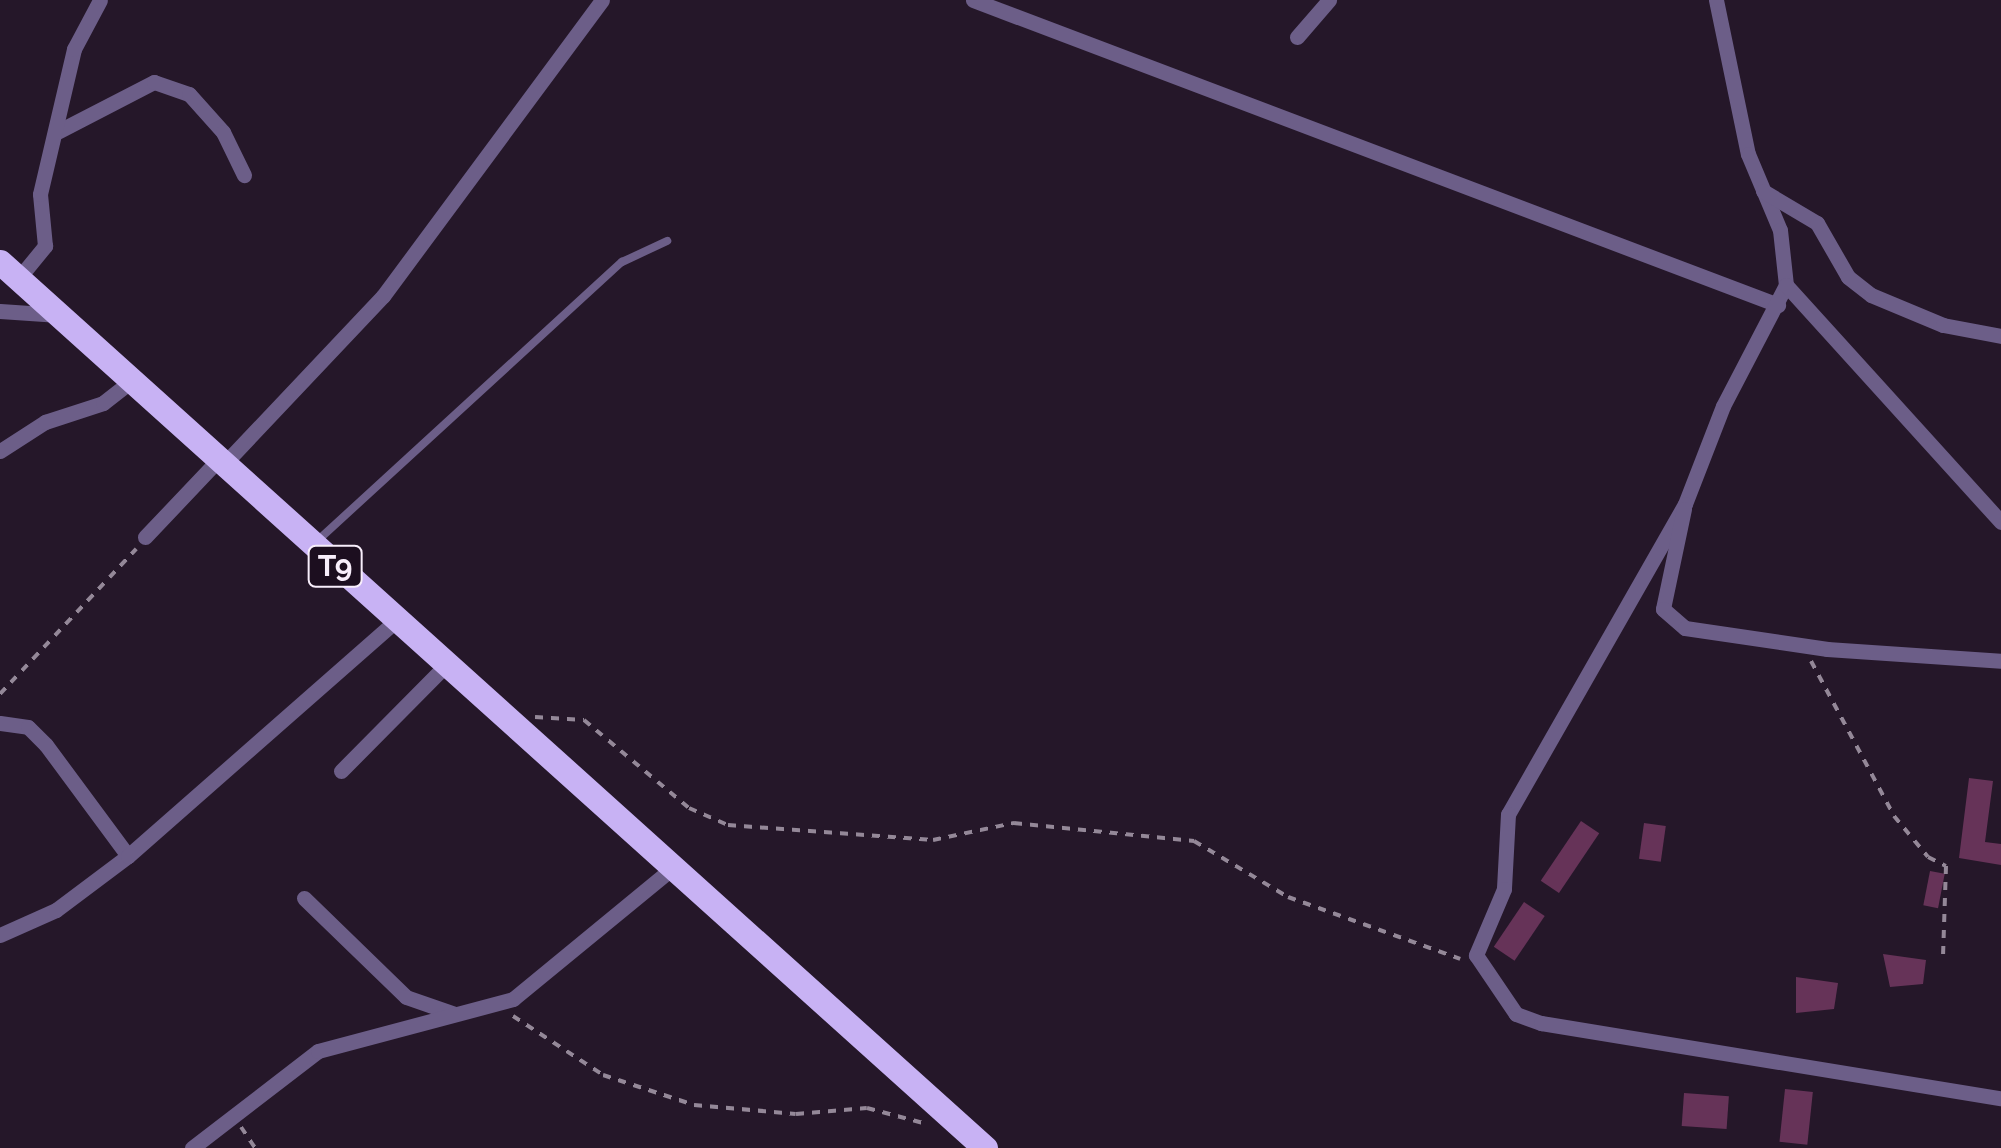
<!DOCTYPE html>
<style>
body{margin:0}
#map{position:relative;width:2001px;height:1148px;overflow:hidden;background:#251729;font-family:Raleway,sans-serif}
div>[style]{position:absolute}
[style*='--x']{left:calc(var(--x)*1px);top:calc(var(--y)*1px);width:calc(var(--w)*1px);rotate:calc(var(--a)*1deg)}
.building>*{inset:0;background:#663358;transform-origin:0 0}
.path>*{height:4px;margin-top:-2px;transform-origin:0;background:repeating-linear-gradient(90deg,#948898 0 8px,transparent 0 16px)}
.service>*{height:8px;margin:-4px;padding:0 4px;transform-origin:4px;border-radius:4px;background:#6c5e88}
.minor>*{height:15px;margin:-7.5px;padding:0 7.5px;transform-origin:7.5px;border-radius:7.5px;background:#6c5e88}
.trunk>*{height:25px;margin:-12.5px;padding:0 12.5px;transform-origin:12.5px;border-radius:12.5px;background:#c8b2f4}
span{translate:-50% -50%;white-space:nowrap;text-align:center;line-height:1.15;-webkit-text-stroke:8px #1c0e1f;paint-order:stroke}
.shield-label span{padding:2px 8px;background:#1c0e1f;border:2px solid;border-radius:8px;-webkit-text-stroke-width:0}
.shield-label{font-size:30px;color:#f8eefb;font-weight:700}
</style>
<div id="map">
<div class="building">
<i style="clip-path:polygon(1969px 778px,1993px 781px,1985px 842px,2001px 844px,2001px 865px,1959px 858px)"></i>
<i style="left:1581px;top:821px;width:22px;height:72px;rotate:34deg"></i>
<i style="left:1644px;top:823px;width:22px;height:36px;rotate:8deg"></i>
<i style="left:1930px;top:871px;width:15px;height:35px;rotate:11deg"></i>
<i style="left:1524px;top:902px;width:25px;height:54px;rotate:34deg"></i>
<i style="clip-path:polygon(1883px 954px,1926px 960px,1923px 984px,1890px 987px)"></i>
<i style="clip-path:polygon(1796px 977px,1838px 983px,1834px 1009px,1796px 1013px)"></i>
<i style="left:1785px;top:1089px;width:28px;height:53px;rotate:6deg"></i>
<i style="left:1684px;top:1093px;width:45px;height:33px;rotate:4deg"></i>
</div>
<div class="path">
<i style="--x:1811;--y:661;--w:176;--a:61.8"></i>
<i style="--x:1894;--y:816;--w:53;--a:50.3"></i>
<i style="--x:1928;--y:857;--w:20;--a:27"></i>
<i style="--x:1946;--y:866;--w:92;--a:91.9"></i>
<i style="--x:0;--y:694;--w:199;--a:-46.8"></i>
<i style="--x:535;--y:717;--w:49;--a:3.5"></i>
<i style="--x:584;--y:720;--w:137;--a:40"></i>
<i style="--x:689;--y:808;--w:43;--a:23.6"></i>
<i style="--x:728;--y:825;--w:206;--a:4.2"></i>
<i style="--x:933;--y:840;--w:83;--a:-11.9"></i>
<i style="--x:1014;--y:823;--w:181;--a:5.7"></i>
<i style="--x:1194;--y:841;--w:109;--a:30.8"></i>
<i style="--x:1288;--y:897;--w:183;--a:19.8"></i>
<i style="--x:513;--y:1016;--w:108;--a:33.2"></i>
<i style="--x:603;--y:1075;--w:96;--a:18.2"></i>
<i style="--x:694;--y:1105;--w:102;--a:5"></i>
<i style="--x:796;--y:1114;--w:71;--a:-4.8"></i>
<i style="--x:867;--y:1108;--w:62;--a:14.9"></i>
<i style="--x:241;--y:1127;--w:25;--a:56"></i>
</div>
<div class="service">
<i style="--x:316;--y:542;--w:415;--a:-42.5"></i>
<i style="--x:622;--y:262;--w:50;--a:-25"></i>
</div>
<div class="minor">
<i style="--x:973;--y:0;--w:861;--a:20.75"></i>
<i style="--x:1716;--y:0;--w:157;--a:78.3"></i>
<i style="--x:1748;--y:154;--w:82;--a:67.2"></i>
<i style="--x:1780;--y:230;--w:55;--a:83.8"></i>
<i style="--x:1786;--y:285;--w:136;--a:117.5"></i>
<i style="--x:1723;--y:406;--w:105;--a:111.2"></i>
<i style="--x:1685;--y:504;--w:357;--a:119.7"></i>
<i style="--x:1508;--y:814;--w:75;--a:93.1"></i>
<i style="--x:1504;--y:889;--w:72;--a:113"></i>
<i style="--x:1476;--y:955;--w:71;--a:55.9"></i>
<i style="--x:1516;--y:1014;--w:27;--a:20"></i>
<i style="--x:1541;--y:1023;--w:466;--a:9.3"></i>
<i style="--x:1297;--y:37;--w:49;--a:-49.1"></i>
<i style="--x:59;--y:131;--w:107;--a:-27.3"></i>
<i style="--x:154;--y:82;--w:37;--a:19"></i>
<i style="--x:189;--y:94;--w:51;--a:48.2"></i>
<i style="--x:223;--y:132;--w:48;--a:64"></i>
<i style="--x:1763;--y:191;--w:63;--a:30.7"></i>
<i style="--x:1817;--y:223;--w:62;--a:60.1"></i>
<i style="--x:1848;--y:277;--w:29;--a:38"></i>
<i style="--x:1871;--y:295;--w:78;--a:22.6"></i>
<i style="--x:1943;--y:325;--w:59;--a:10.7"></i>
<i style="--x:18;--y:279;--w:43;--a:-50.7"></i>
<i style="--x:45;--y:246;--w:52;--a:-95.5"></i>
<i style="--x:40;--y:194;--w:149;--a:-76.8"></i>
<i style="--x:74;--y:49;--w:55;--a:-62"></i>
<i style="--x:1786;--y:285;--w:320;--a:47.8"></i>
<i style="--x:0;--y:311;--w:59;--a:3.9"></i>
<i style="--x:0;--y:451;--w:54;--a:-32.8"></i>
<i style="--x:45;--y:422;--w:61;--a:-18.1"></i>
<i style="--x:103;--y:403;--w:37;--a:-38"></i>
<i style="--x:225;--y:463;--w:230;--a:-46.6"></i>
<i style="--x:383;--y:296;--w:368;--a:-53.5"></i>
<i style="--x:1684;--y:509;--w:102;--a:101.9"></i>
<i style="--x:1663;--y:609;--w:29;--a:41"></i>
<i style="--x:1685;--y:628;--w:144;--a:8.4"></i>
<i style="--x:1827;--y:649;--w:174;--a:3.9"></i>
<i style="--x:145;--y:537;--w:109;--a:-46.5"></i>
<i style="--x:0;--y:723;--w:28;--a:8"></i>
<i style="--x:28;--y:727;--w:25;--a:45"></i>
<i style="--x:46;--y:745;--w:138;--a:53.5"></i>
<i style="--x:341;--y:771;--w:145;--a:-45.3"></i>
<i style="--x:304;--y:898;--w:142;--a:44.1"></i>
<i style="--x:406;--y:997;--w:52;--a:19.1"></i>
<i style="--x:0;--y:935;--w:61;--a:-24.1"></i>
<i style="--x:56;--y:910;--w:90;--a:-36.9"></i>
<i style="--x:128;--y:856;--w:354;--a:-41.3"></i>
<i style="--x:192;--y:1148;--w:159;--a:-37.6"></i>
<i style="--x:318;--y:1051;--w:202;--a:-14.9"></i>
<i style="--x:513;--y:999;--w:205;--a:-39.4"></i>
</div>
<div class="trunk">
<i style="--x:0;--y:262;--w:1325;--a:41.97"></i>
</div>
<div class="shield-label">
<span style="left:335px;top:566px">T9</span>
</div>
</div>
